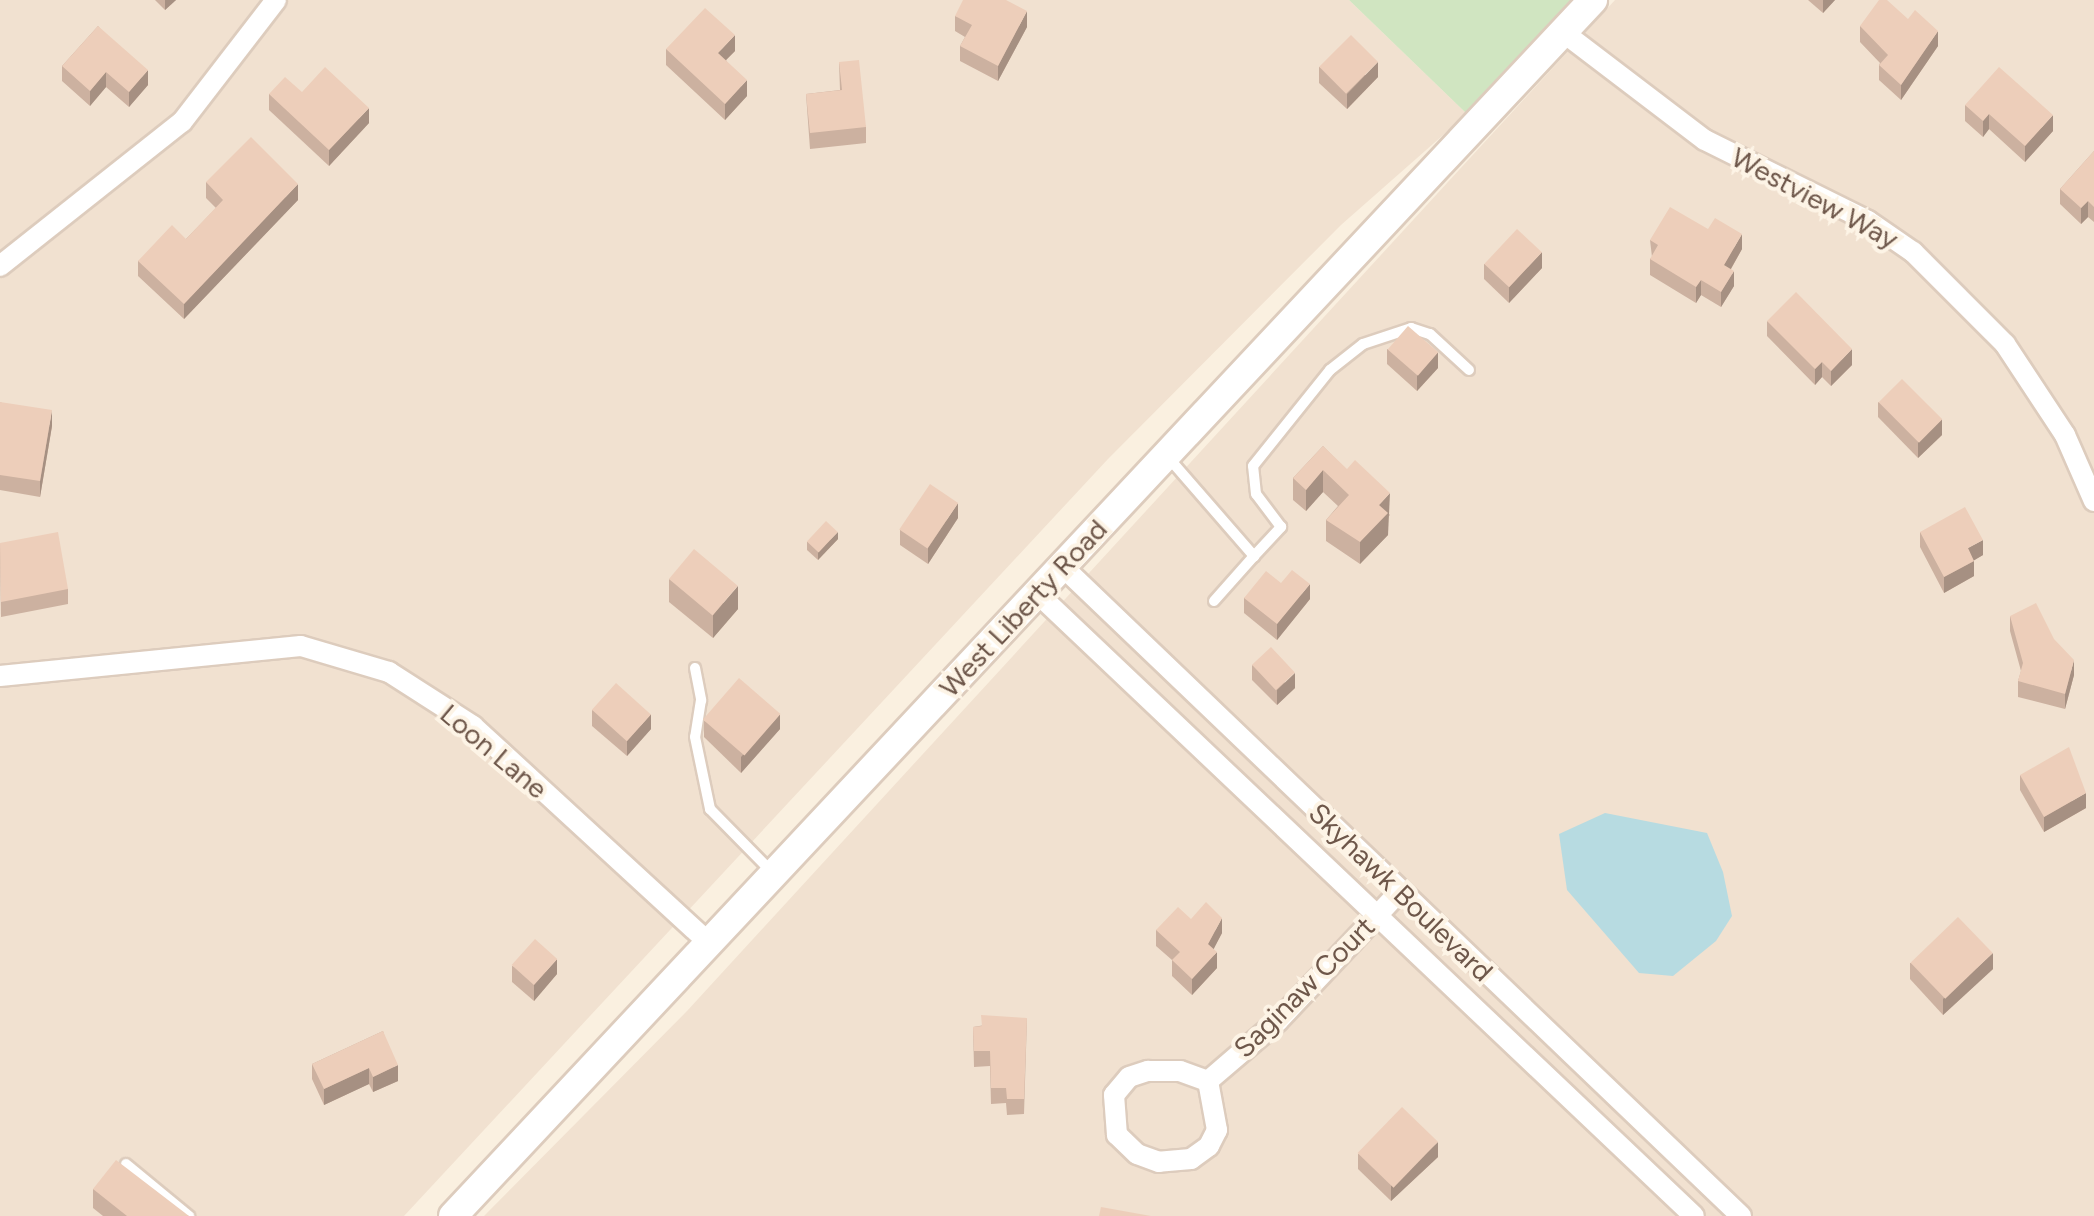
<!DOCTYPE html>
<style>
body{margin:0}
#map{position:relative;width:2094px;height:1216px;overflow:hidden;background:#faf0e0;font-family:Figtree,sans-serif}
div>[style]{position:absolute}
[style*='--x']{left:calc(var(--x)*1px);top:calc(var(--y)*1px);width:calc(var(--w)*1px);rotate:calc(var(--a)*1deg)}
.residential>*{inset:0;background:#f1e1d0}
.green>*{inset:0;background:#d0e5c1}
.water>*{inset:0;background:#b7dbe1}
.roads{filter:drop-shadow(2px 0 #ddccbd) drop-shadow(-2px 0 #ddccbd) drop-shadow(0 2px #ddccbd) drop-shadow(0 -2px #ddccbd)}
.lane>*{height:10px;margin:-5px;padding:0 5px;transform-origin:5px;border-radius:5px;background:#fff}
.street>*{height:20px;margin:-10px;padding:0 10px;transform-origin:10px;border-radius:10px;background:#fff}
.secondary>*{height:28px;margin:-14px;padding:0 14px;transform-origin:14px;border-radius:14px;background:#fff}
.wall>*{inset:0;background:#ccb1a0}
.shaded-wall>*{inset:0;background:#a69082}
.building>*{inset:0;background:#edceba;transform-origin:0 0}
span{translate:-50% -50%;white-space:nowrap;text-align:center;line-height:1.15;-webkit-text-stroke:8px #fdf4e6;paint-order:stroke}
.street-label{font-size:28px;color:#6e574a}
</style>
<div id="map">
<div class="residential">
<i style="clip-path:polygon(0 0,1349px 0,1467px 114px,1341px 225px,1108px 459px,404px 1216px,0 1216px)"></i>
<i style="clip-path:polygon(1615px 0,2094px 0,2094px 1216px,484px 1216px,687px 1011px)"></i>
</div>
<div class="green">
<i style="clip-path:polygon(1349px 0,1574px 0,1467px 114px)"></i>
</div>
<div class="water">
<i style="clip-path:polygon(1605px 813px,1707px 833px,1723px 872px,1732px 916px,1716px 941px,1673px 976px,1639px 973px,1567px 890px,1559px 834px)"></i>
</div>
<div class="roads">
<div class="lane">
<i style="--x:1167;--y:456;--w:133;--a:49"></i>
<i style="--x:1254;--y:556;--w:40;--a:-47"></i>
<i style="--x:1281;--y:527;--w:41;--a:-127.1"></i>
<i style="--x:1256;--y:494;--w:28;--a:-96"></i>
<i style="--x:1253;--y:466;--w:123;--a:-51.3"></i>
<i style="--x:1330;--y:370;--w:42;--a:-38.2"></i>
<i style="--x:1363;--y:344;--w:51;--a:-18.4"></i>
<i style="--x:1411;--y:328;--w:20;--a:18"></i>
<i style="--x:1430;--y:334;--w:53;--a:42.7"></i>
<i style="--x:1214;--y:601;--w:60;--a:-48.4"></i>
<i style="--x:695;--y:668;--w:33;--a:79"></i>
<i style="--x:701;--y:700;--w:37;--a:99"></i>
<i style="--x:695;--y:737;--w:74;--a:78.2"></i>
<i style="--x:710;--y:809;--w:88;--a:45.5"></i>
<i style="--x:126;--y:1164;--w:82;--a:39.5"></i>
</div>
<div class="street">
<i style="--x:1563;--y:32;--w:178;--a:37.3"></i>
<i style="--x:1705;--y:140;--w:182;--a:26.4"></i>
<i style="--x:1868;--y:221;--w:55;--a:34.6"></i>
<i style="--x:1913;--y:252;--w:130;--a:45"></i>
<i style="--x:2005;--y:344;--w:109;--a:56.6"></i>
<i style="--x:2065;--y:435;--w:72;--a:66.3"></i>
<i style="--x:0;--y:266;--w:232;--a:-38.4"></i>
<i style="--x:182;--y:122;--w:154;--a:-52.4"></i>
<i style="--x:1062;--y:566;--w:940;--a:43.75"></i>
<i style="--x:1037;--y:593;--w:905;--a:43.48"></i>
<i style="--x:0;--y:676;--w:302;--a:-5.7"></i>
<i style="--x:301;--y:646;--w:92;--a:16.5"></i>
<i style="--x:389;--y:672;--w:100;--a:32.7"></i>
<i style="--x:473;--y:726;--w:319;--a:42.6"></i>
<i style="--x:1148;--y:1071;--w:32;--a:0"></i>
<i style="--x:1180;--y:1071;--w:30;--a:20"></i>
<i style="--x:1208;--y:1081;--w:50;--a:79.6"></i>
<i style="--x:1217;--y:1130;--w:18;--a:117"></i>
<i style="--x:1209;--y:1146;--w:22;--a:144"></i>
<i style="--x:1191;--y:1159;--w:32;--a:175"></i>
<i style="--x:1159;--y:1162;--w:23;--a:-160"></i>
<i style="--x:1137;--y:1154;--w:28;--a:-136"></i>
<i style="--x:1117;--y:1135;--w:40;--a:-94.3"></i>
<i style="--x:1114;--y:1095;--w:23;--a:-50"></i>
<i style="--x:1129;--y:1077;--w:20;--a:-18"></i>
<i style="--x:1208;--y:1081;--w:92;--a:-40.6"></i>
<i style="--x:1278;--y:1021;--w:177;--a:-46.8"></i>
</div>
<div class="secondary">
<i style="--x:453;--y:1216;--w:1667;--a:-46.85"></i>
</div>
</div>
<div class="wall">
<i style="clip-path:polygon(155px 0,176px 0,165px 10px)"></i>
<i style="clip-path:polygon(1808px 0,1835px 0,1823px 13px)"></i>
<i style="clip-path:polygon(955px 16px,1027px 27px,998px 81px,960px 61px,960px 46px,965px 37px,955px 31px)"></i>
<i style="clip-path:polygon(98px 26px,148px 85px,129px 107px,106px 87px,90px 106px,62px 81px,62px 66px)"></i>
<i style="clip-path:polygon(1860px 26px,1938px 46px,1901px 100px,1879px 80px,1879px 65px,1880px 63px,1860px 42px)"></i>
<i style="clip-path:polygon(666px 49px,735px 51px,726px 60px,747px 96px,725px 120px,666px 65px)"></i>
<i style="clip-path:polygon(839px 62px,866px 127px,866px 143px,810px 149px,806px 94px,840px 90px)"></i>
<i style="clip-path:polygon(1319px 67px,1378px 77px,1347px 109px,1319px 83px)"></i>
<i style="clip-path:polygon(302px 92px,369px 123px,329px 166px,269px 110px,269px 94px)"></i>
<i style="clip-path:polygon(1965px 105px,2053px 131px,2025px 162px,1989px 129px,1983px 137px,1965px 121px)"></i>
<i style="clip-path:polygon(2094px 151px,2094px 222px,2088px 217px,2081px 224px,2060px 204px,2060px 189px)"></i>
<i style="clip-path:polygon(206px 182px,298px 200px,184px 319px,138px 276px,138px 261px,186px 239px,216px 208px,206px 198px)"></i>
<i style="clip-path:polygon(1650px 240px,1742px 249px,1731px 269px,1734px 286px,1721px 307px,1701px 295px,1696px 303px,1650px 275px,1650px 259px,1652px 257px)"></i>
<i style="clip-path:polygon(1484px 264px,1542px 268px,1509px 303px,1484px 279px)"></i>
<i style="clip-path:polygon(1767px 321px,1852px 365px,1831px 386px,1822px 377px,1815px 385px,1767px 336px)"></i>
<i style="clip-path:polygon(1387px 349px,1438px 368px,1417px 391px,1387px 364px)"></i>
<i style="clip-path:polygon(0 402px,52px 426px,40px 497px,0 490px)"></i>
<i style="clip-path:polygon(1878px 402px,1942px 435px,1918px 458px,1878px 417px)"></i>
<i style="clip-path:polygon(1323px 446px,1390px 515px,1388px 517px,1388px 535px,1360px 564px,1326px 541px,1326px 520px,1338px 506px,1323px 492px,1306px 511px,1293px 500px,1293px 478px)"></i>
<i style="clip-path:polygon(958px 518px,928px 564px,900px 545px,900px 530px)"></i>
<i style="clip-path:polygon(1920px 532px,1983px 555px,1974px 560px,1974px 576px,1944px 593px,1920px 547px)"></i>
<i style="clip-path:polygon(838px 539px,818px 560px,807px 550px,807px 542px)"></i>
<i style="clip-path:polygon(0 543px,68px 589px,68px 604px,1px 617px)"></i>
<i style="clip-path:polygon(669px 579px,738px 609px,713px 638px,669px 602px)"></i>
<i style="clip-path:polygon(1281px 583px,1310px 599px,1277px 640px,1244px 613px,1244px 598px)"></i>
<i style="clip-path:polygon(2010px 616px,2074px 675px,2065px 709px,2018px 697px,2018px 681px,2021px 671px,2010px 631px)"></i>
<i style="clip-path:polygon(1252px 665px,1295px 688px,1277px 705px,1252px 680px)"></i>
<i style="clip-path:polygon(592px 710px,651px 729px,627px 756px,592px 726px)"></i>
<i style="clip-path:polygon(704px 721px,780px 729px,741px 773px,704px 737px)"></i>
<i style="clip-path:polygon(2020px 775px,2086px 808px,2044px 832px,2020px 790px)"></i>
<i style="clip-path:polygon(1191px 919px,1222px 933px,1213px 949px,1217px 968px,1192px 995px,1172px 976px,1172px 960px,1156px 946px,1156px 930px)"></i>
<i style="clip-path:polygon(1910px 963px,1993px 969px,1943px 1015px,1910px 979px)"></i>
<i style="clip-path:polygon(512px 966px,557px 974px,534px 1001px,512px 982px)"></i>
<i style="clip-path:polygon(1027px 1018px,1024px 1114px,1007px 1115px,1006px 1103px,991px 1104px,990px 1066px,974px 1067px,973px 1027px)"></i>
<i style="clip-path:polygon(383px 1031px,398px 1081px,373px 1092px,369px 1084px,324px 1105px,312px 1079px,312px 1064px)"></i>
<i style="clip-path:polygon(1358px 1154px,1438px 1157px,1391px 1201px,1358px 1169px)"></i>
<i style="clip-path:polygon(93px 1189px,189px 1216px,103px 1216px,93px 1208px)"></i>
</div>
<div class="shaded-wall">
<i style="clip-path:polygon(165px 0,176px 0,165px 10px)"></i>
<i style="clip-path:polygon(1823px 0,1835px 0,1823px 13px)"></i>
<i style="clip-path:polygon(1027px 11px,1027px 27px,998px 81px,998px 66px)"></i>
<i style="clip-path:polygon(1938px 31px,1938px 46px,1901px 100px,1901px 85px)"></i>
<i style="clip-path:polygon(735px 35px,735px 51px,718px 68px,718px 53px)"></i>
<i style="clip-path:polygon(1378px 62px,1378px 77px,1347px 109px,1347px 94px)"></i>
<i style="clip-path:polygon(148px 70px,148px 85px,129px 107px,129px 92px)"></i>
<i style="clip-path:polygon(106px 72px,106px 87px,90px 106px,90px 91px)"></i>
<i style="clip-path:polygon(747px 80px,747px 96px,725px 120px,725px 104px)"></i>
<i style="clip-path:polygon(369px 108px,369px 123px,329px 166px,329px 150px)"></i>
<i style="clip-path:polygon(1989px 114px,1989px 129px,1983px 137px,1983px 121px)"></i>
<i style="clip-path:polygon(2053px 115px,2053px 131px,2025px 162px,2025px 146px)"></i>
<i style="clip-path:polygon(298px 184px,298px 200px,184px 319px,184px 304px)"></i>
<i style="clip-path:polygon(2088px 201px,2088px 217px,2081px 224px,2081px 208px)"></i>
<i style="clip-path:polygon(1742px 234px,1742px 249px,1724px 281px,1724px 265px)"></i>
<i style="clip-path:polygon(1542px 252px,1542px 268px,1509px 303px,1509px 287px)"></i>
<i style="clip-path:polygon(1734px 271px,1734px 286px,1721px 307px,1721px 292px)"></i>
<i style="clip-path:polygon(1701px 280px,1701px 295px,1696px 303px,1696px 287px)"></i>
<i style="clip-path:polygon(1852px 349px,1852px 365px,1831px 386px,1831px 371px)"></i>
<i style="clip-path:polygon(1438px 352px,1438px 368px,1417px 391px,1417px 375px)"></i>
<i style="clip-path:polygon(1822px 362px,1822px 377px,1815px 385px,1815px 369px)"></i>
<i style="clip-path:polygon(52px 410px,52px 426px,40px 497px,40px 481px)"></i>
<i style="clip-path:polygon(1942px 419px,1942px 435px,1918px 458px,1918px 442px)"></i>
<i style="clip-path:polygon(1323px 470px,1323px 492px,1306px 511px,1306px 490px)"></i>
<i style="clip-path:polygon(1390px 493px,1388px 535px,1360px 564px,1360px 542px,1379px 505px)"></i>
<i style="clip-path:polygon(958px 503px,958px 518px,928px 564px,928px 548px)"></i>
<i style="clip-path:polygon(838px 532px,838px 539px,818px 560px,818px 552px)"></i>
<i style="clip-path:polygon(1983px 540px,1983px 555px,1968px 564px,1968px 548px)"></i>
<i style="clip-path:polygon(1974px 561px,1974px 576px,1944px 593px,1944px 577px)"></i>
<i style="clip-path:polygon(1310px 584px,1310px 599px,1277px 640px,1277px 624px)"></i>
<i style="clip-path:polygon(738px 586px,738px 609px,713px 638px,713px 615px)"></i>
<i style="clip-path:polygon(2074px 660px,2074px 675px,2065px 709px,2065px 694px)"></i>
<i style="clip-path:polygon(1295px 673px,1295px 688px,1277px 705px,1277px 690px)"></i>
<i style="clip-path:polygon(651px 714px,651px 729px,627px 756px,627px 741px)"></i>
<i style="clip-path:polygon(780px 714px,780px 729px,741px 773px,741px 757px)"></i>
<i style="clip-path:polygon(2086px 793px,2086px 808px,2044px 832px,2044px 817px)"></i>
<i style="clip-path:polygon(1222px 918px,1222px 933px,1208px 960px,1208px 944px)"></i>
<i style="clip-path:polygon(1217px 952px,1217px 968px,1192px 995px,1192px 979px)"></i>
<i style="clip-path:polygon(1993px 953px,1993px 969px,1943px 1015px,1943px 999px)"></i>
<i style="clip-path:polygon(557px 959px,557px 974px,534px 1001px,534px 985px)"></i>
<i style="clip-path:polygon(398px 1065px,398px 1081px,373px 1092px,373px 1077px)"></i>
<i style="clip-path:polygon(369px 1068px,369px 1084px,324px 1105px,324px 1089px)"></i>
<i style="clip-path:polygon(1438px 1142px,1438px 1157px,1391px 1201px,1391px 1185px)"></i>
</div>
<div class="building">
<i style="clip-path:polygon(963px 0,1006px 0,1027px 11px,998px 66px,960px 46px,972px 25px,955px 16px)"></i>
<i style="clip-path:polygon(1879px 0,1887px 0,1908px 19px,1915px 10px,1938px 31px,1901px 85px,1879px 65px,1888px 55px,1860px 26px)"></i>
<i style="clip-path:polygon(705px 8px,735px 35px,718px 53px,747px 80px,725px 104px,666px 49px)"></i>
<i style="clip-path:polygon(98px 26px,148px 70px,129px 92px,106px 72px,90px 91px,62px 66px)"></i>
<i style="left:1351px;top:35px;width:38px;height:45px;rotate:45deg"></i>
<i style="clip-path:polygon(859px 60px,866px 127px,810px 133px,806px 94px,842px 90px,839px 62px)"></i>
<i style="clip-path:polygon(325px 67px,369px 108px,329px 150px,269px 94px,285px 77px,302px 92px)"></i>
<i style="clip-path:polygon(1999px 67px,2053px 115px,2025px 146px,1989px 114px,1983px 121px,1965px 105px)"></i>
<i style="clip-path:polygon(251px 137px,298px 184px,184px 304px,138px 261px,172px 225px,186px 239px,223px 200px,206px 182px)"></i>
<i style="clip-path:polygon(2094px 151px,2094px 207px,2088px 201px,2081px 208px,2060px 189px)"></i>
<i style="clip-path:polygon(1670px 207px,1708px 229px,1715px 218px,1742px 234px,1724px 265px,1734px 271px,1721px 292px,1701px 280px,1696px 287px,1650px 259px,1658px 245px,1650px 240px)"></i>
<i style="left:1517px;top:229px;width:34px;height:48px;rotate:43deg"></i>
<i style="clip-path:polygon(1796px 292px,1852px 349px,1831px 371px,1822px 362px,1815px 369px,1767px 321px)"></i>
<i style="left:1408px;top:326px;width:40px;height:31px;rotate:41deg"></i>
<i style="left:1902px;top:379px;width:57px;height:33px;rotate:45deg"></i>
<i style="clip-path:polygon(0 402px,52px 410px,40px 481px,0 475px)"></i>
<i style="clip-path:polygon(1323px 446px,1347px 469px,1355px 460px,1390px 493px,1379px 505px,1388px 513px,1360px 542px,1326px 520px,1349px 495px,1323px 470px,1306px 490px,1293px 478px)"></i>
<i style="left:930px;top:484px;width:34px;height:55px;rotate:34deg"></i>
<i style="clip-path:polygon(1965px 507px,1983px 540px,1968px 548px,1974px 561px,1944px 577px,1920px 532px)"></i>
<i style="left:826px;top:521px;width:16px;height:28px;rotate:43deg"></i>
<i style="clip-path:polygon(58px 532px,68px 589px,1px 602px,0 543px)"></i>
<i style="left:694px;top:549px;width:57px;height:39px;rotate:40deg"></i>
<i style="clip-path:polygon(1292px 570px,1310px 584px,1277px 624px,1244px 598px,1266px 571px,1281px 583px)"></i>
<i style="clip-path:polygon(2036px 603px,2054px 639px,2074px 660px,2065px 694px,2018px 681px,2023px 663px,2010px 616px)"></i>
<i style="left:1271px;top:647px;width:35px;height:26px;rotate:47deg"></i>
<i style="left:739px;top:678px;width:55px;height:55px;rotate:41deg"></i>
<i style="left:616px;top:683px;width:47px;height:36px;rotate:42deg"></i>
<i style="clip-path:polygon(2069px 747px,2086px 793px,2044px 817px,2020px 775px)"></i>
<i style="clip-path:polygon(1206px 902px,1222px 918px,1208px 944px,1217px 952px,1192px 979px,1172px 960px,1180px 952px,1156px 930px,1178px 907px,1191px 919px)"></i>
<i style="left:1958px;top:917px;width:50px;height:66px;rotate:46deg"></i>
<i style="left:535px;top:939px;width:30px;height:35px;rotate:42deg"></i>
<i style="clip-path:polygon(981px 1015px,1027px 1018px,1024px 1099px,1007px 1099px,1006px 1088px,991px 1088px,990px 1051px,974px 1051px,973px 1027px,982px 1026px)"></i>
<i style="clip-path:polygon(383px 1031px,398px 1065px,373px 1077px,369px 1068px,324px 1089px,312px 1064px)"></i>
<i style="left:1402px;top:1107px;width:50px;height:64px;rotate:44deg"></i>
<i style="clip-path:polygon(116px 1160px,189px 1216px,127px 1216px,93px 1189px)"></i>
<i style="clip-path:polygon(1101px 1207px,1151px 1216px,1099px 1216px)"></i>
</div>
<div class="street-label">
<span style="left:1815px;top:198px;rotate:28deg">Westview Way</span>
<span style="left:1023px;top:608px;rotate:-47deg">West Liberty Road</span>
<span style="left:494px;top:751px;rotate:40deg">Loon Lane</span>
<span style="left:1401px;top:892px;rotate:44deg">Skyhawk Boulevard</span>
<span style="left:1304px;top:987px;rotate:-45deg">Saginaw Court</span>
</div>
</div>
